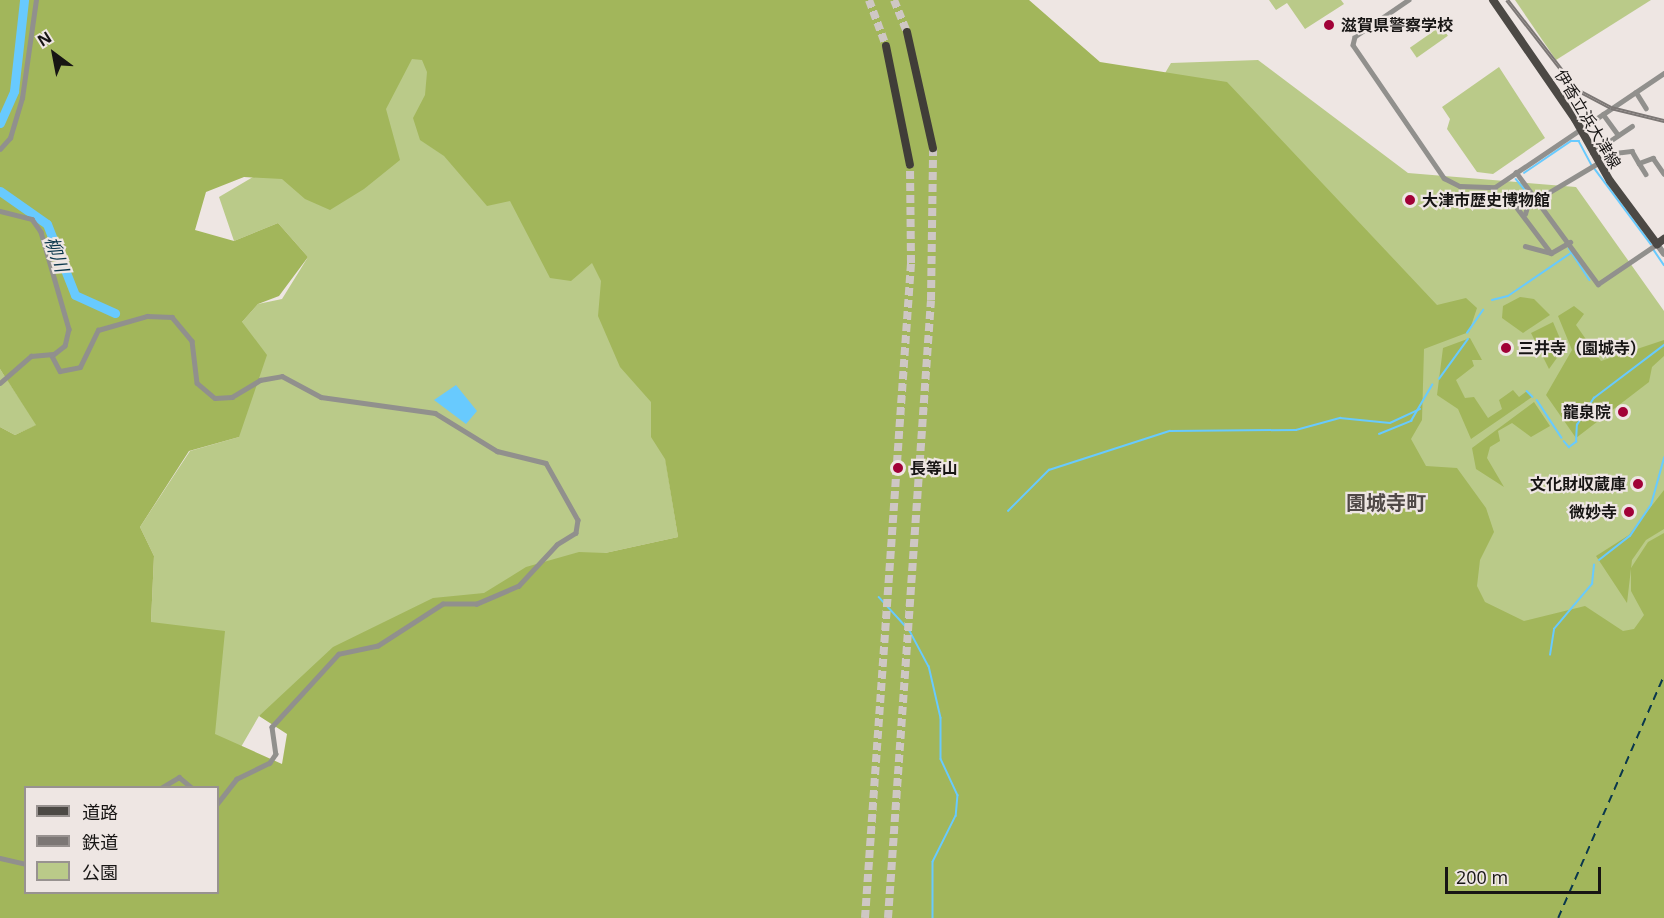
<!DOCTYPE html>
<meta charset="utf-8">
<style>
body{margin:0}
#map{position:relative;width:1664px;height:918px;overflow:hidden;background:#eee6e3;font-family:"Open Sans","Noto Sans JP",sans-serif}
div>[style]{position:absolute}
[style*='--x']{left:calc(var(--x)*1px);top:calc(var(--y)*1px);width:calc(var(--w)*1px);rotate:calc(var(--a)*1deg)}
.green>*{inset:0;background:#baca89;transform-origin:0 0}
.forest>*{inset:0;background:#a2b65b}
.water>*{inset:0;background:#68cafe}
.stream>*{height:1.5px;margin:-0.75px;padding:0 0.75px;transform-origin:0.75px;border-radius:0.75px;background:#68cafe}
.river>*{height:9px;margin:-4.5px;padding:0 4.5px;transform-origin:4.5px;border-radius:4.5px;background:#68cafe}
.ferry>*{height:1.5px;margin-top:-0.75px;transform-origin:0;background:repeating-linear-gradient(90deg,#0a374c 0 8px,transparent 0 14px)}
.trunk-tunnel>*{height:8px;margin-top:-4px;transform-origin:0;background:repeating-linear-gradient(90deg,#cec7c4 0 8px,transparent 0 12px)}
.minor>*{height:4.5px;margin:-2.25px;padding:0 2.25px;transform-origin:2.25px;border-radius:2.25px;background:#91908d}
.tertiary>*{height:6px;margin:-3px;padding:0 3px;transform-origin:3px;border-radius:3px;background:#91908d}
.primary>*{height:8px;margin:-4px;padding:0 4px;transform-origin:4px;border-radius:4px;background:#4c4945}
.trunk>*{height:8px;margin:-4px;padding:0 4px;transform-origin:4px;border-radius:4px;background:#403d38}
.rail>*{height:4px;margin-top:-2px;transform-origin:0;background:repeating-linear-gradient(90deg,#eee6e3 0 4.5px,#7c7775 0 9px);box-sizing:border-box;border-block:2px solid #7c7775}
.dots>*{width:16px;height:16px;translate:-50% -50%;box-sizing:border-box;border:3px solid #eee6e3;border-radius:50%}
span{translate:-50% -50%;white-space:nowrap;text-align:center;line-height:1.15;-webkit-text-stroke:4.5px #eee6e3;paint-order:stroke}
.poi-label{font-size:16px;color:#171514;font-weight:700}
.left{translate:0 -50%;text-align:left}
.right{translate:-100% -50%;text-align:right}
.street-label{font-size:16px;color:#171514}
.water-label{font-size:18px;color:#0a374c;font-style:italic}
.quarter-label{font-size:20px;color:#504947;font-weight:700}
.legend{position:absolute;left:24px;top:786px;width:195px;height:108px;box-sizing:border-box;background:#eee6e3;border:2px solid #989290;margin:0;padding:8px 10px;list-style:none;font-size:18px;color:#171514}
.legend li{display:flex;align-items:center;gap:12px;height:30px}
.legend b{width:30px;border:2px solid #989290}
.north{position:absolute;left:24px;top:24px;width:60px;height:60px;-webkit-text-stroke:4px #eee6e3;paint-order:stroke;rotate:328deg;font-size:16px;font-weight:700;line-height:24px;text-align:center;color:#171514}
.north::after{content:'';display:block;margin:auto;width:21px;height:27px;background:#171514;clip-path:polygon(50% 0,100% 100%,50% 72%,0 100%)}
.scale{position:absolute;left:1445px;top:867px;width:156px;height:27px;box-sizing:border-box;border:3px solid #171514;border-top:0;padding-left:8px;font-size:18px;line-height:21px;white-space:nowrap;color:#171514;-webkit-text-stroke:4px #eee6e3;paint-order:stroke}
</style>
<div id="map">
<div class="green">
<i style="clip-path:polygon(1269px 0,1341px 0,1344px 4px,1305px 29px,1287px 3px,1276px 10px)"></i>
<i style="clip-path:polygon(1515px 0,1651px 0,1556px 60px)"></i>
<i style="left:1441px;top:26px;width:12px;height:38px;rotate:55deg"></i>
<i style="clip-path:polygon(411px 51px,430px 58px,597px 262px,656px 401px,678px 537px,605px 553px,259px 716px,234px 759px,207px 731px,151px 622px,154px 556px,140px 527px,190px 451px,239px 437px,242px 322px,258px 304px,282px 299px,308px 257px,278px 223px,234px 241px,219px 197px,383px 101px)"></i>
<i style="clip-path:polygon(1258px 60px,1408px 173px,1576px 187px,1664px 311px,1664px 918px,1115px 158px,1171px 63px)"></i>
<i style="clip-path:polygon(1499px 67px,1545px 138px,1493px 174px,1477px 172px,1447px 129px,1450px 119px,1442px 107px)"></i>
<i style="clip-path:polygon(0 369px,37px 425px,15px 435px,0 427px)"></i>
</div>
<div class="forest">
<i style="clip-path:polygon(evenodd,0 0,1029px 0,1100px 62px,1227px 82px,1437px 305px,1466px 298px,1477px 308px,1469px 332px,1424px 349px,1422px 420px,1411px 439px,1426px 466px,1457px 468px,1486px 508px,1494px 532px,1480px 560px,1477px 586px,1485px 602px,1524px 621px,1585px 606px,1623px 631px,1634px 629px,1644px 615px,1631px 591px,1631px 568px,1648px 542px,1664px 533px,1664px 918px,0 918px,0 427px,15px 435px,36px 425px,0 369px,0 0,412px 59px,422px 60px,427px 72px,425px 95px,413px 118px,420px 140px,444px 156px,487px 206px,510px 201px,550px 278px,571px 281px,592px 263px,601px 281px,598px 316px,620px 367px,651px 402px,651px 437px,665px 459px,678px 537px,605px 553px,579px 552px,526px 567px,484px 593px,433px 598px,333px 647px,259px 716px,287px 734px,282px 764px,215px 734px,225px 631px,151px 622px,154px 556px,140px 527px,189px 451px,239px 437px,267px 355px,242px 322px,258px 304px,279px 296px,308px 257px,278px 223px,234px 241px,195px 230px,206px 192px,244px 177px,282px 179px,305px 199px,330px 210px,364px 189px,400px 160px,386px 109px,412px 59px,0 0,26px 788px,218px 788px,218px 892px,26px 892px,26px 788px)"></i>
<i style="clip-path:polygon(1520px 297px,1534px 299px,1550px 315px,1523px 333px,1502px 318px,1503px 306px)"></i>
<i style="clip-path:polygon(1574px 306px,1584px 314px,1576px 325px,1601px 361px,1664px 340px,1664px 356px,1652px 367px,1649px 382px,1576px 438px,1546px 395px,1572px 350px,1558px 316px)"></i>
<i style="clip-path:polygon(1553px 322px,1564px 348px,1549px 369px,1531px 333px)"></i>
<i style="clip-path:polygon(1470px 338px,1482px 360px,1472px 360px,1474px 366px,1456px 380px,1465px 398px,1474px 397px,1488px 418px,1502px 409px,1499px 400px,1513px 390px,1519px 397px,1527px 391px,1532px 397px,1471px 439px,1458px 409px,1437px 395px,1443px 348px)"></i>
<i style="clip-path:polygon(1534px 402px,1550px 426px,1531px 437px,1512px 423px,1498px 431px,1500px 441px,1490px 447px,1487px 458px,1504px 487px,1476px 469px,1472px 448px)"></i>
<i style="clip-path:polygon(1664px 490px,1664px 529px,1646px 540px,1632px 560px,1627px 603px,1596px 556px,1629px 535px)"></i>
</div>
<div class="water">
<i style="clip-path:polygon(456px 385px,477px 411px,466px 424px,434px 400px)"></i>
</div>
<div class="stream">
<i style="--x:1595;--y:169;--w:94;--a:53.3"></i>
<i style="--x:1524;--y:173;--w:57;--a:-34.2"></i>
<i style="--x:1571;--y:141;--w:8;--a:0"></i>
<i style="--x:1579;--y:141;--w:27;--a:62"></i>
<i style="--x:1516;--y:179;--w:26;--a:50"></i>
<i style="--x:1569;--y:248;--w:38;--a:57"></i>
<i style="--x:1654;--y:250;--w:18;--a:56"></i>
<i style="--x:1492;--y:300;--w:16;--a:-14"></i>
<i style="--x:1508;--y:296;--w:76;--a:-34.3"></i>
<i style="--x:1467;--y:333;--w:28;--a:-55"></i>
<i style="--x:1439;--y:379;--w:49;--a:-54.1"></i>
<i style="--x:1527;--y:391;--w:8;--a:45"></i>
<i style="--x:1537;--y:400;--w:45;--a:56.7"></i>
<i style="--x:1379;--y:434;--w:35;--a:-22"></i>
<i style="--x:1411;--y:421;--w:42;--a:-59.7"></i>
<i style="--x:1564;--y:441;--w:8;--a:50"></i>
<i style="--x:1569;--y:447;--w:9;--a:-36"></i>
<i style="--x:1576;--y:442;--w:17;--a:-87"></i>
<i style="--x:1577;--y:425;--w:32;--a:-58"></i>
<i style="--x:1594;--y:398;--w:88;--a:-37.1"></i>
<i style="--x:1008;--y:511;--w:58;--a:-45"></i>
<i style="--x:1049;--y:470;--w:127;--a:-17.9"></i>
<i style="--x:1170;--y:431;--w:126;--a:-0.5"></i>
<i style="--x:1296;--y:430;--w:46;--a:-15.3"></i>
<i style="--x:1340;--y:418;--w:50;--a:5.7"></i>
<i style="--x:1390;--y:423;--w:33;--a:-25"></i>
<i style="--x:1599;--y:560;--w:39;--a:-38"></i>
<i style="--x:1630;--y:536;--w:37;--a:-56"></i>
<i style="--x:1651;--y:505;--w:49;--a:-74.5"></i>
<i style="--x:879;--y:597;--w:46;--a:47.6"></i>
<i style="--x:910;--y:631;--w:40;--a:62"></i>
<i style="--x:929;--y:666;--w:53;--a:77"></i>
<i style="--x:941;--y:718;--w:41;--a:90"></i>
<i style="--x:941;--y:759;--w:40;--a:65"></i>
<i style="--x:958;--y:795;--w:21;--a:95"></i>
<i style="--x:956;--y:816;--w:51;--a:116.6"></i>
<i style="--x:933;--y:862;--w:56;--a:90"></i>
<i style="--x:1550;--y:655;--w:26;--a:-81"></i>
<i style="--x:1554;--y:629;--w:59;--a:-49.8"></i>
<i style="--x:1592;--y:584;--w:19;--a:-84"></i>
</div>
<div class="river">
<i style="--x:0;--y:123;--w:35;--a:-66"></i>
<i style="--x:14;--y:91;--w:92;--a:-83.7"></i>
<i style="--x:0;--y:191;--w:57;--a:35.1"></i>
<i style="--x:47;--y:224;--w:76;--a:68.5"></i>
<i style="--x:75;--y:295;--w:44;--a:24.2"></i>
</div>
<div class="ferry">
<i style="--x:1558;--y:918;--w:265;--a:-66.4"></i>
</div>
<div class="trunk-tunnel">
<i style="--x:869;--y:0;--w:49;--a:69.7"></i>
<i style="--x:894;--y:0;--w:35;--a:68"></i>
<i style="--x:865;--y:918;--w:657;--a:-85.98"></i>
<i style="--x:911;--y:263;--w:98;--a:-90.6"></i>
<i style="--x:888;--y:918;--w:619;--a:-86.02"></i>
<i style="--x:931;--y:300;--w:152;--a:-89.2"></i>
</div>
<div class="minor">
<i style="--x:1409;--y:0;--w:65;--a:145.6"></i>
<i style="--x:1355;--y:37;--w:8;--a:104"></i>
<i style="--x:1353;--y:45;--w:161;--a:55.6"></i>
<i style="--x:1444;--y:178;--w:18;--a:27"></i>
<i style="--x:1460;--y:186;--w:35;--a:2"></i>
<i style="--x:1495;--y:187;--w:204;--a:-34"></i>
<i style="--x:1636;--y:92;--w:19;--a:58"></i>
<i style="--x:1603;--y:114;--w:26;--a:54"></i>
<i style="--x:0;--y:149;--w:15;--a:-48"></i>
<i style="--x:10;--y:138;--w:42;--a:-73.3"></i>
<i style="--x:22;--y:98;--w:99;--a:-81.9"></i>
<i style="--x:1592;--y:153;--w:48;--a:-34"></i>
<i style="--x:1639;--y:163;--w:13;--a:58"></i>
<i style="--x:1516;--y:172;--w:139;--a:53.8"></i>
<i style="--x:1598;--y:284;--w:71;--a:-34.1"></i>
<i style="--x:1538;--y:199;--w:90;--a:-30.9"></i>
<i style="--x:1615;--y:153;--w:17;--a:-7"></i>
<i style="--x:1632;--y:151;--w:14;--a:60"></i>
<i style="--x:1639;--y:163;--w:15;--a:-20"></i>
<i style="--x:1653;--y:158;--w:19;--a:55"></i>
<i style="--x:0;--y:211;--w:33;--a:14"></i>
<i style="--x:32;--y:219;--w:16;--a:55"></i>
<i style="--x:41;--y:232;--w:101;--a:73.9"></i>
<i style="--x:69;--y:329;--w:17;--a:103"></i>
<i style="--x:65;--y:346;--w:16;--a:142"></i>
<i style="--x:52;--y:356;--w:17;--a:62"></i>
<i style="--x:60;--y:371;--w:20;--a:-11"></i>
<i style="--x:80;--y:367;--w:41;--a:-64.1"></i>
<i style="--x:98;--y:330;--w:51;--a:-15.9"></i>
<i style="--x:147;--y:316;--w:25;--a:2"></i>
<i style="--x:172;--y:317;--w:31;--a:50"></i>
<i style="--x:192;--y:341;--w:42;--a:83.2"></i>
<i style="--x:197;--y:383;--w:23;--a:40"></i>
<i style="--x:215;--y:398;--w:17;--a:-3"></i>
<i style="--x:232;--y:397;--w:33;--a:-31"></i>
<i style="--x:260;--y:380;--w:22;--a:-10"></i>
<i style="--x:282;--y:376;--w:44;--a:28.3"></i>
<i style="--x:321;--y:397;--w:115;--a:8"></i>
<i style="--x:435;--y:413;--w:73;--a:31.5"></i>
<i style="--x:497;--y:451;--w:50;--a:13.8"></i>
<i style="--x:546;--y:463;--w:65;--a:60.7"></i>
<i style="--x:578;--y:520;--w:13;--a:99"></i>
<i style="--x:576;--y:533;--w:22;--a:148"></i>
<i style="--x:557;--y:545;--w:56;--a:132.8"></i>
<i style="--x:519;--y:586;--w:46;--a:156.8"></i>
<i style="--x:477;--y:604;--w:34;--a:180"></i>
<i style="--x:443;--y:604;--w:77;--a:147.1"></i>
<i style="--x:378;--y:646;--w:40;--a:168"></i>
<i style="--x:339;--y:654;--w:99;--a:132.5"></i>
<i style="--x:272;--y:727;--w:27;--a:82"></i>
<i style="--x:276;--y:754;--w:11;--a:124"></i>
<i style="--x:270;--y:763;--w:37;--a:154"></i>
<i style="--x:237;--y:779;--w:31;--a:128"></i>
<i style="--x:1525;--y:214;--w:7;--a:-74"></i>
<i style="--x:1527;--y:207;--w:13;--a:-132"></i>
<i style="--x:1518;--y:197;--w:7;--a:146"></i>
<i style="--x:1512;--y:201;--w:65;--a:53.1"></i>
<i style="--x:1525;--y:246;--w:27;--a:15"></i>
<i style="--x:1551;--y:253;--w:22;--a:-30"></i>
<i style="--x:0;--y:383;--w:41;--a:-41.1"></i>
<i style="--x:31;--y:356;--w:22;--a:-5"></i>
<i style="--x:161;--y:788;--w:21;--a:-31"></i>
<i style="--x:179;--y:777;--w:17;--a:40"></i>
<i style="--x:0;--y:858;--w:27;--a:13"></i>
</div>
<div class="tertiary">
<i style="--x:1657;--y:244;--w:12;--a:55"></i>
</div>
<div class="primary">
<i style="--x:1493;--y:0;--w:145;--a:55.4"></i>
<i style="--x:1575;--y:119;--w:71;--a:60.6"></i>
<i style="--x:1610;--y:181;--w:79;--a:53.3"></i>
<i style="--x:1657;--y:244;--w:9;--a:-36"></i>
</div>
<div class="trunk">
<i style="--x:907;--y:32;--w:119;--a:77.4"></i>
<i style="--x:886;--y:46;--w:121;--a:78.6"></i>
</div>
<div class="rail">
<i style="--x:1507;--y:0;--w:114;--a:52.1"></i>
<i style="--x:1577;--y:90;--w:38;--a:28"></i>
<i style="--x:1611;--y:108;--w:55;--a:13.8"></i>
</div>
<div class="dots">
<i style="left:1329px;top:25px;background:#a10137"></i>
<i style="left:1410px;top:200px;background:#a10137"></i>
<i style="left:1506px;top:348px;background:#a10137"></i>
<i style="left:1623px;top:412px;background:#a10137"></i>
<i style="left:898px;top:468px;background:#a10137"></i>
<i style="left:1638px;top:484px;background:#a10137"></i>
<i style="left:1629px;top:512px;background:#a10137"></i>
</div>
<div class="poi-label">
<span class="left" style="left:1341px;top:25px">滋賀県警察学校</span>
<span class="left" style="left:1422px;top:200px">大津市歴史博物館</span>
<span class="left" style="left:1518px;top:348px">三井寺（園城寺）</span>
<span class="right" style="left:1611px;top:412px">龍泉院</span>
<span class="left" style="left:910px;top:468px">長等山</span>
<span class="right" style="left:1626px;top:484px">文化財収蔵庫</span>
<span class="right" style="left:1617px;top:512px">微妙寺</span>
</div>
<div class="street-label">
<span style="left:1588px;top:119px;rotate:59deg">伊香立浜大津線</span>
</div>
<div class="water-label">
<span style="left:57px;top:254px;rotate:71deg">柳川</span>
</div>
<div class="quarter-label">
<span style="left:1386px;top:502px">園城寺町</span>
</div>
<ul class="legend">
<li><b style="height:8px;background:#4c4945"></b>道路</li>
<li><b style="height:8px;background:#7c7775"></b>鉄道</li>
<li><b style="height:16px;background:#baca89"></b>公園</li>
</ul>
<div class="north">N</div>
<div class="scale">200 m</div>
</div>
